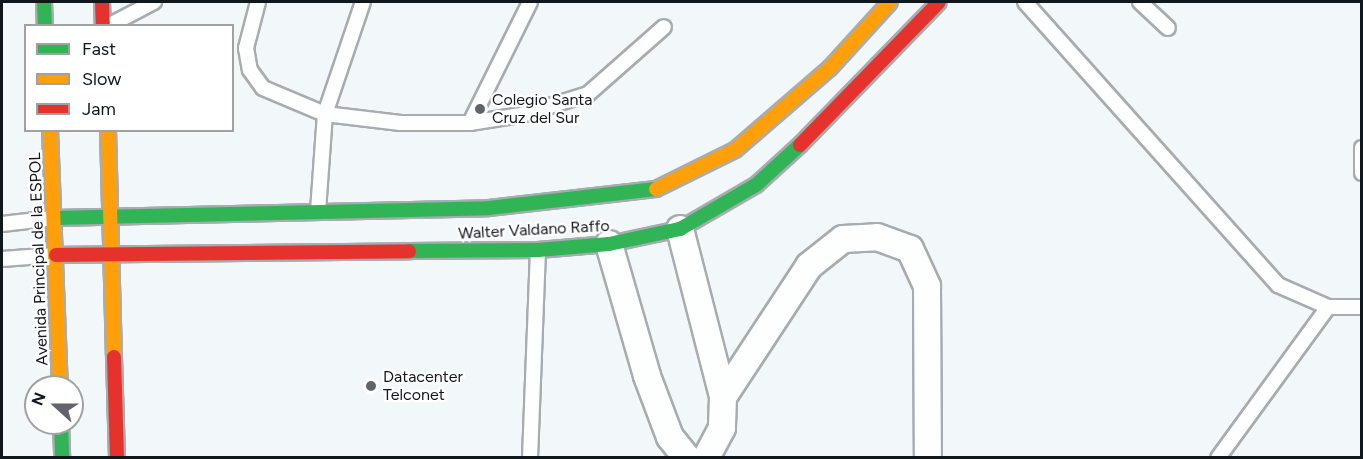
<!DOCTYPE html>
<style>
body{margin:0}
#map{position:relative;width:1363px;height:459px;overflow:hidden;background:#f2f7fa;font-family:Figtree,sans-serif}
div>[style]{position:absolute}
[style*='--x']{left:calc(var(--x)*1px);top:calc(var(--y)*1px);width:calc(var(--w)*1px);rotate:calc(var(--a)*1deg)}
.roads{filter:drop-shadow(2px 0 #a6acb0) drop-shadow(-2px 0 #a6acb0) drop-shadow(0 2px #a6acb0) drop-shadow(0 -2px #a6acb0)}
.lane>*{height:14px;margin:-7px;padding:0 7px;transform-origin:7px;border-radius:7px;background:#fdfefe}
.street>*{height:26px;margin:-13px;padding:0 13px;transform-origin:13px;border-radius:13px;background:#fdfefe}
.fast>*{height:14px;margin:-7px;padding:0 7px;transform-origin:7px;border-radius:7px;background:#30b455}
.slow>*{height:14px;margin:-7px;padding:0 7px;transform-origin:7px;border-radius:7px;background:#ff9f0a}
.jam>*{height:14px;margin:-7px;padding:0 7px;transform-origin:7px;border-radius:7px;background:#e5322d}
.dots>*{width:16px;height:16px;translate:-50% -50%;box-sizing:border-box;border:3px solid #fff;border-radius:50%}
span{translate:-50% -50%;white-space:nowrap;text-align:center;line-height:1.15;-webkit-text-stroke:4.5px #fff;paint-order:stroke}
.poi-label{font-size:16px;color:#10171d}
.left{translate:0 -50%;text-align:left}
.street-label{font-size:16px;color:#10171d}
.frame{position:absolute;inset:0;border:3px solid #10171d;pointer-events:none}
.legend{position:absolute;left:24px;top:24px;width:210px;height:108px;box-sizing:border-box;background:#fff;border:2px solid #9fa2a5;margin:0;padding:8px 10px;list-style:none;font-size:18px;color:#10171d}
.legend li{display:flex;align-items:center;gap:12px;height:30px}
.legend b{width:30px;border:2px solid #9fa2a5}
.north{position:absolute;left:24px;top:375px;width:60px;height:60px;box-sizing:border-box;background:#fff;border:2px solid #9fa2a5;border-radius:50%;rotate:291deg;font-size:16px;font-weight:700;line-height:24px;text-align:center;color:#10171d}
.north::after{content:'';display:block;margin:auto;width:21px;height:27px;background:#5f656a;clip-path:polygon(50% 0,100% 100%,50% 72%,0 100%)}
</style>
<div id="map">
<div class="roads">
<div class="lane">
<i style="--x:258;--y:2;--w:48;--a:104.6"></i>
<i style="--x:246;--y:48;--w:22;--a:80"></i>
<i style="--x:250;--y:70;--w:22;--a:54"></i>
<i style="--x:263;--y:88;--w:67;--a:22.8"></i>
<i style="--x:325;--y:114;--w:76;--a:6.8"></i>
<i style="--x:400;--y:123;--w:70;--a:0"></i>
<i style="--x:470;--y:123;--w:52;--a:-8.9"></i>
<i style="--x:521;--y:115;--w:70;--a:-17.4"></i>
<i style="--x:588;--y:94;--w:101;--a:-41.4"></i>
<i style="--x:1025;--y:2;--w:380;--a:48.2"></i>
<i style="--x:1278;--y:285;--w:55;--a:23.7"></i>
<i style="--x:1328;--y:307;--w:34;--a:0"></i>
<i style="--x:1140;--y:2;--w:38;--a:43"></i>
<i style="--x:108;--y:26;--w:52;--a:-27.6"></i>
<i style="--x:470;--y:123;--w:135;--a:-63.6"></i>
<i style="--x:1362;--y:148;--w:25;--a:90"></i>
<i style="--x:318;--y:211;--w:97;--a:-85.9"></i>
<i style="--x:325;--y:114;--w:118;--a:-71.3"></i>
<i style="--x:2;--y:224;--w:52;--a:-6.6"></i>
<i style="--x:2;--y:259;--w:54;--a:-4.2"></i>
<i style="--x:530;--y:458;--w:208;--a:-87.8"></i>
<i style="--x:1218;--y:458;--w:187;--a:-53.9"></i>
</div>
<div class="street">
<i style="--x:680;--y:229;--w:173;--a:75.6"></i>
<i style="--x:723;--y:397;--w:31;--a:92"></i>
<i style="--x:722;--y:428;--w:34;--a:118"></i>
<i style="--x:609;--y:244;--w:137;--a:73.9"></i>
<i style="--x:647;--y:376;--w:65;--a:69.3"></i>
<i style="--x:670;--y:437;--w:27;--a:51"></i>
<i style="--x:723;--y:397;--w:157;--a:-56.7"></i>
<i style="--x:809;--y:266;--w:43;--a:-38.5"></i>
<i style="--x:843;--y:239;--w:34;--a:-3"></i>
<i style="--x:877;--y:237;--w:35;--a:20"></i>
<i style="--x:910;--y:249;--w:41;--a:65.3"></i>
<i style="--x:927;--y:286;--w:172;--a:89.7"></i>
</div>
<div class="fast">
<i style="--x:44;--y:2;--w:24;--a:88"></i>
<i style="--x:54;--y:218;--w:435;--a:-1.3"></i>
<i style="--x:489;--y:208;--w:168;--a:-6.5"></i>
<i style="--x:409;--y:251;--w:129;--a:-0.4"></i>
<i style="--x:538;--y:250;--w:71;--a:-4.8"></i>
<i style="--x:609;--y:244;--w:73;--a:-11.9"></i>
<i style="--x:680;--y:229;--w:88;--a:-30.1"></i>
<i style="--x:756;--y:185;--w:59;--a:-42.3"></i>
<i style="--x:61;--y:423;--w:35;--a:88"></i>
</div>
<div class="slow">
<i style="--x:50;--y:130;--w:257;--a:87.8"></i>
<i style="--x:108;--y:130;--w:227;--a:88.5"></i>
<i style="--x:656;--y:189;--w:88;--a:-26.3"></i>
<i style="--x:735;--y:150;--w:125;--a:-40.8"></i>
<i style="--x:830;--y:68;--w:89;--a:-47.7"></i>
</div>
<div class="jam">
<i style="--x:102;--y:2;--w:24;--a:88"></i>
<i style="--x:800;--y:145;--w:199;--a:-45.8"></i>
<i style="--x:56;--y:255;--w:353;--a:-0.6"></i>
<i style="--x:114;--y:357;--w:101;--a:88.3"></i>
</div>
</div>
<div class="dots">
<i style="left:480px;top:109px;background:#5f656a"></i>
<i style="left:371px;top:386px;background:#5f656a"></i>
</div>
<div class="poi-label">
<span class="left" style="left:492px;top:109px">Colegio Santa<br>Cruz del Sur</span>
<span class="left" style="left:383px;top:386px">Datacenter<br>Telconet</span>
</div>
<div class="street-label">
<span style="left:534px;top:230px;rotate:-3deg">Walter Valdano Raffo</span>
<span style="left:39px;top:259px;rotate:-92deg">Avenida Principal de la ESPOL</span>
</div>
<div class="frame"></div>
<ul class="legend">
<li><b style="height:8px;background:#30b455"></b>Fast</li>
<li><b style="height:8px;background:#ff9f0a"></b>Slow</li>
<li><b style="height:8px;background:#e5322d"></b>Jam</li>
</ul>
<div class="north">N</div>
</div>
